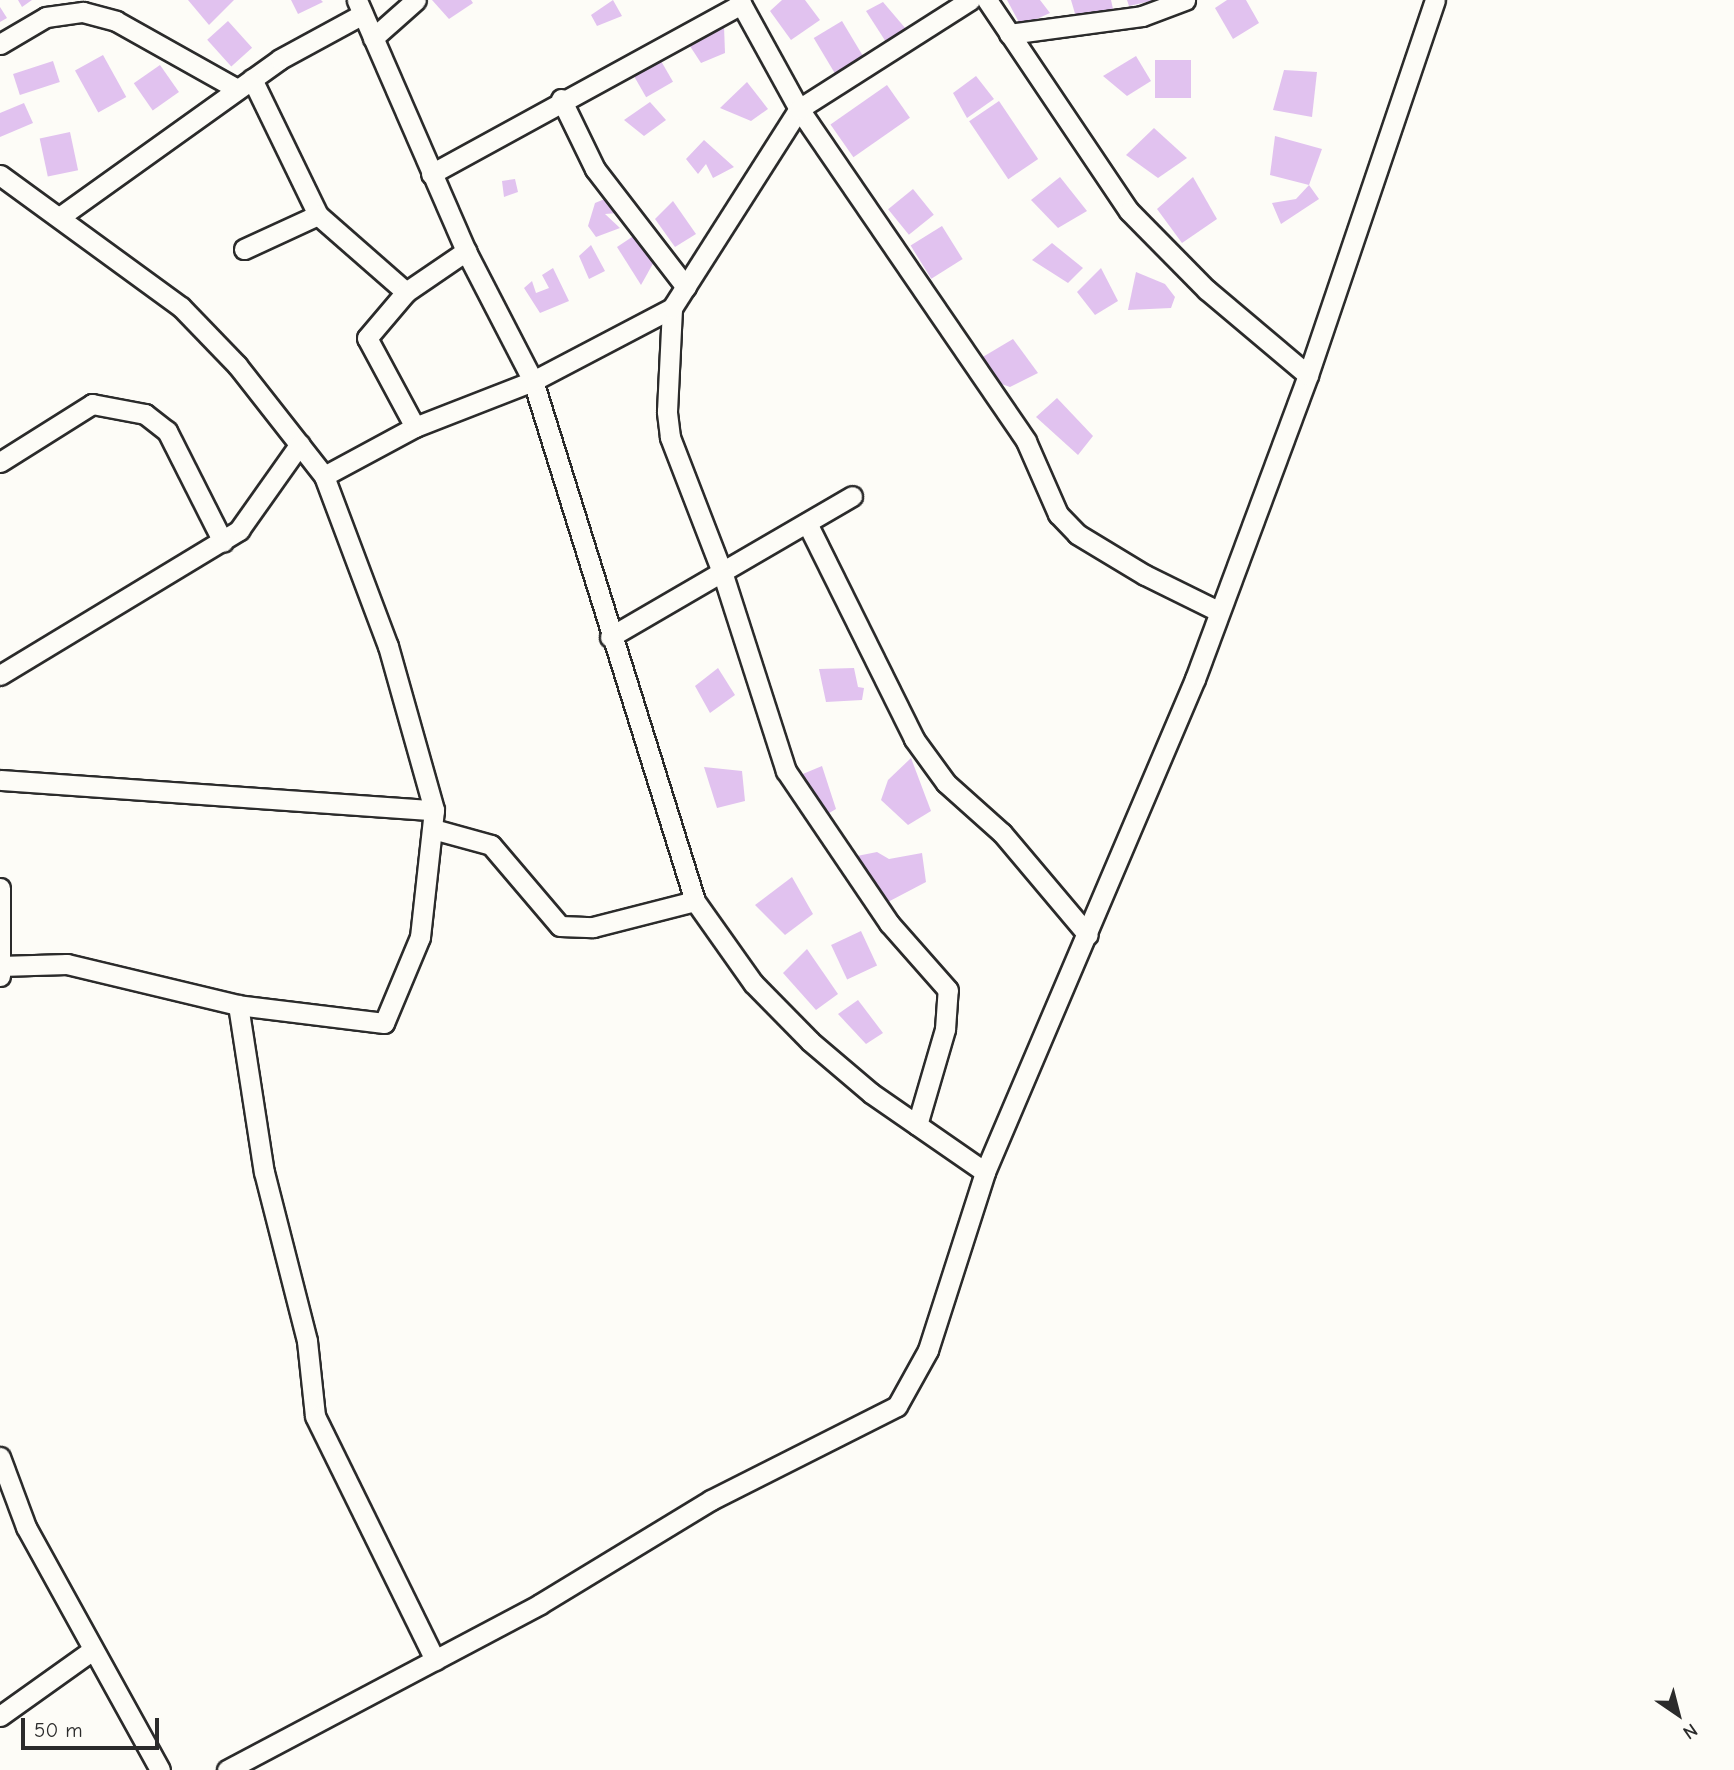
<!DOCTYPE html>
<style>
body{margin:0}
#map{position:relative;width:1734px;height:1770px;overflow:hidden;background:#fdfcf7;font-family:"Comic Neue",sans-serif}
div>[style]{position:absolute}
[style*='--x']{left:calc(var(--x)*1px);top:calc(var(--y)*1px);width:calc(var(--w)*1px);rotate:calc(var(--a)*1deg)}
.building>*{inset:0;background:#e1c2ef;transform-origin:0 0}
.roads{filter:drop-shadow(2px 0 #2b2b2b) drop-shadow(-2px 0 #2b2b2b) drop-shadow(0 2px #2b2b2b) drop-shadow(0 -2px #2b2b2b)}
.minor>*{height:19px;margin:-9.5px;padding:0 9.5px;transform-origin:9.5px;border-radius:9.5px;background:#fdfcf7}
span{translate:-50% -50%;white-space:nowrap;text-align:center;line-height:1.15;-webkit-text-stroke:7px #fdfcf7;paint-order:stroke}
.north{position:absolute;left:1643px;top:1679px;width:70px;height:70px;-webkit-text-stroke:5px #fdfcf7;paint-order:stroke;rotate:145deg;font-size:19px;font-weight:700;line-height:28px;text-align:center;color:#2b2b2b}
.north::after{content:'';display:block;margin:auto;width:24px;height:32px;background:#2b2b2b;clip-path:polygon(50% 0,100% 100%,50% 72%,0 100%)}
.scale{position:absolute;left:21px;top:1718px;width:138px;height:32px;box-sizing:border-box;border:4px solid #2b2b2b;border-top:0;padding-left:9px;font-size:21px;line-height:24px;white-space:nowrap;color:#2b2b2b;-webkit-text-stroke:5px #fdfcf7;paint-order:stroke}
</style>
<div id="map">
<div class="building">
<i style="clip-path:polygon(18px 0,32px 0,22px 7px)"></i>
<i style="clip-path:polygon(188px 0,234px 0,209px 25px)"></i>
<i style="clip-path:polygon(291px 0,321px 0,323px 2px,298px 14px)"></i>
<i style="clip-path:polygon(432px 0,471px 0,473px 3px,449px 19px)"></i>
<i style="clip-path:polygon(613px 0,622px 16px,597px 26px,591px 15px)"></i>
<i style="clip-path:polygon(782px 0,805px 0,820px 20px,791px 40px,770px 11px)"></i>
<i style="clip-path:polygon(1007px 0,1040px 0,1050px 13px,1021px 26px)"></i>
<i style="clip-path:polygon(1071px 0,1111px 0,1113px 9px,1076px 17px)"></i>
<i style="clip-path:polygon(1127px 0,1151px 0,1151px 1px,1129px 6px)"></i>
<i style="clip-path:polygon(1227px 0,1246px 0,1259px 23px,1233px 39px,1215px 8px)"></i>
<i style="clip-path:polygon(883px 2px,906px 29px,886px 42px,866px 11px)"></i>
<i style="clip-path:polygon(0 7px,7px 18px,0 22px)"></i>
<i style="left:228px;top:21px;width:36px;height:28px;rotate:48deg"></i>
<i style="left:842px;top:21px;width:41px;height:33px;rotate:59deg"></i>
<i style="clip-path:polygon(724px 26px,725px 53px,701px 63px,686px 40px)"></i>
<i style="left:657px;top:54px;width:32px;height:31px;rotate:60deg"></i>
<i style="left:103px;top:55px;width:48px;height:32px;rotate:61deg"></i>
<i style="clip-path:polygon(1136px 56px,1151px 81px,1127px 96px,1103px 76px)"></i>
<i style="left:1191px;top:60px;width:38px;height:36px;rotate:90deg"></i>
<i style="left:53px;top:61px;width:22px;height:42px;rotate:72deg"></i>
<i style="left:160px;top:65px;width:33px;height:32px;rotate:55deg"></i>
<i style="clip-path:polygon(1284px 70px,1317px 72px,1312px 117px,1273px 110px)"></i>
<i style="clip-path:polygon(976px 76px,994px 99px,967px 118px,953px 93px)"></i>
<i style="clip-path:polygon(747px 82px,768px 109px,751px 121px,720px 108px)"></i>
<i style="left:887px;top:85px;width:40px;height:69px;rotate:55deg"></i>
<i style="left:999px;top:101px;width:70px;height:36px;rotate:56deg"></i>
<i style="clip-path:polygon(650px 102px,666px 120px,644px 136px,624px 120px)"></i>
<i style="clip-path:polygon(24px 103px,33px 123px,0 137px,0 113px)"></i>
<i style="clip-path:polygon(1154px 128px,1187px 158px,1158px 178px,1126px 155px)"></i>
<i style="left:70px;top:132px;width:39px;height:31px;rotate:78deg"></i>
<i style="clip-path:polygon(1275px 136px,1322px 149px,1309px 185px,1270px 175px)"></i>
<i style="clip-path:polygon(704px 140px,734px 167px,713px 178px,706px 164px,698px 174px,686px 159px)"></i>
<i style="clip-path:polygon(1060px 177px,1087px 211px,1058px 228px,1031px 200px)"></i>
<i style="clip-path:polygon(1193px 177px,1217px 219px,1182px 243px,1157px 209px)"></i>
<i style="clip-path:polygon(515px 179px,518px 192px,504px 197px,502px 181px)"></i>
<i style="clip-path:polygon(1309px 185px,1319px 199px,1281px 224px,1272px 203px,1296px 199px)"></i>
<i style="left:913px;top:189px;width:33px;height:32px;rotate:51deg"></i>
<i style="clip-path:polygon(607px 198px,618px 213px,605px 214px,620px 228px,596px 237px,588px 226px,595px 203px)"></i>
<i style="clip-path:polygon(673px 201px,696px 234px,675px 247px,655px 219px)"></i>
<i style="left:942px;top:226px;width:39px;height:37px;rotate:58deg"></i>
<i style="clip-path:polygon(638px 233px,655px 260px,641px 285px,617px 247px)"></i>
<i style="clip-path:polygon(1052px 243px,1083px 268px,1068px 283px,1032px 260px)"></i>
<i style="clip-path:polygon(591px 245px,605px 271px,589px 279px,579px 256px)"></i>
<i style="clip-path:polygon(553px 268px,569px 301px,540px 313px,524px 288px,532px 281px,536px 293px,549px 288px,542px 275px)"></i>
<i style="clip-path:polygon(1101px 268px,1118px 301px,1095px 315px,1077px 292px)"></i>
<i style="clip-path:polygon(1136px 272px,1165px 284px,1175px 297px,1171px 308px,1128px 310px)"></i>
<i style="clip-path:polygon(1013px 339px,1038px 373px,1010px 387px,993px 381px,981px 358px)"></i>
<i style="clip-path:polygon(1057px 398px,1093px 436px,1078px 455px,1036px 417px)"></i>
<i style="clip-path:polygon(718px 668px,735px 695px,710px 713px,695px 686px)"></i>
<i style="clip-path:polygon(854px 668px,858px 687px,864px 688px,862px 700px,826px 702px,819px 669px)"></i>
<i style="clip-path:polygon(911px 758px,931px 811px,908px 825px,881px 800px,888px 780px)"></i>
<i style="clip-path:polygon(822px 766px,836px 809px,824px 816px,798px 776px)"></i>
<i style="clip-path:polygon(704px 767px,742px 771px,745px 801px,717px 808px)"></i>
<i style="clip-path:polygon(877px 852px,889px 859px,922px 853px,926px 882px,886px 903px,857px 856px)"></i>
<i style="clip-path:polygon(792px 877px,813px 914px,785px 935px,755px 905px)"></i>
<i style="left:861px;top:931px;width:38px;height:33px;rotate:65deg"></i>
<i style="clip-path:polygon(807px 949px,838px 994px,816px 1010px,783px 973px)"></i>
<i style="clip-path:polygon(858px 1000px,883px 1033px,866px 1044px,838px 1014px)"></i>
</div>
<div class="roads">
<div class="minor">
<i style="--x:739;--y:0;--w:124;--a:61.2"></i>
<i style="--x:799;--y:109;--w:402;--a:55.6"></i>
<i style="--x:1026;--y:441;--w:80;--a:66.3"></i>
<i style="--x:1058;--y:514;--w:28;--a:46"></i>
<i style="--x:1077;--y:534;--w:79;--a:31.1"></i>
<i style="--x:1145;--y:575;--w:81;--a:26.3"></i>
<i style="--x:987;--y:0;--w:254;--a:56.1"></i>
<i style="--x:1129;--y:211;--w:111;--a:45.4"></i>
<i style="--x:1207;--y:290;--w:132;--a:40.1"></i>
<i style="--x:1009;--y:34;--w:134;--a:-7.7"></i>
<i style="--x:1142;--y:16;--w:46;--a:-20.4"></i>
<i style="--x:373;--y:38;--w:57;--a:-41.5"></i>
<i style="--x:0;--y:44;--w:53;--a:-30.4"></i>
<i style="--x:46;--y:17;--w:37;--a:-8"></i>
<i style="--x:83;--y:12;--w:34;--a:15"></i>
<i style="--x:116;--y:21;--w:139;--a:29.3"></i>
<i style="--x:252;--y:79;--w:151;--a:64.1"></i>
<i style="--x:318;--y:215;--w:117;--a:41.2"></i>
<i style="--x:561;--y:99;--w:78;--a:64.1"></i>
<i style="--x:595;--y:169;--w:149;--a:52.4"></i>
<i style="--x:431;--y:174;--w:354;--a:-28.7"></i>
<i style="--x:0;--y:175;--w:224;--a:36.1"></i>
<i style="--x:181;--y:307;--w:81;--a:46"></i>
<i style="--x:237;--y:365;--w:141;--a:51.9"></i>
<i style="--x:324;--y:476;--w:182;--a:69.4"></i>
<i style="--x:388;--y:646;--w:170;--a:74.3"></i>
<i style="--x:434;--y:810;--w:128;--a:96.3"></i>
<i style="--x:420;--y:937;--w:93;--a:112.7"></i>
<i style="--x:384;--y:1023;--w:147;--a:-173"></i>
<i style="--x:238;--y:1005;--w:176;--a:-166.5"></i>
<i style="--x:67;--y:964;--w:67;--a:178.3"></i>
<i style="--x:61;--y:216;--w:269;--a:-35.6"></i>
<i style="--x:280;--y:59;--w:94;--a:-28.5"></i>
<i style="--x:244;--y:249;--w:81;--a:-24.7"></i>
<i style="--x:415;--y:427;--w:101;--a:-118.3"></i>
<i style="--x:367;--y:338;--w:60;--a:-49.7"></i>
<i style="--x:406;--y:292;--w:73;--a:-34.3"></i>
<i style="--x:0;--y:462;--w:109;--a:-32.2"></i>
<i style="--x:92;--y:404;--w:54;--a:10.7"></i>
<i style="--x:145;--y:414;--w:28;--a:38"></i>
<i style="--x:167;--y:431;--w:124;--a:63.2"></i>
<i style="--x:324;--y:476;--w:103;--a:-28.3"></i>
<i style="--x:415;--y:427;--w:127;--a:-21.3"></i>
<i style="--x:533;--y:381;--w:157;--a:-27.7"></i>
<i style="--x:807;--y:523;--w:241;--a:63.6"></i>
<i style="--x:914;--y:739;--w:54;--a:54"></i>
<i style="--x:946;--y:783;--w:75;--a:41.8"></i>
<i style="--x:1002;--y:833;--w:133;--a:49.9"></i>
<i style="--x:610;--y:637;--w:280;--a:-30.2"></i>
<i style="--x:0;--y:675;--w:280;--a:-31.2"></i>
<i style="--x:239;--y:530;--w:105;--a:-54.7"></i>
<i style="--x:0;--y:780;--w:435;--a:4"></i>
<i style="--x:433;--y:829;--w:60;--a:15.4"></i>
<i style="--x:491;--y:845;--w:106;--a:49.6"></i>
<i style="--x:560;--y:926;--w:33;--a:2"></i>
<i style="--x:593;--y:927;--w:105;--a:-14.3"></i>
<i style="--x:0;--y:888;--w:88;--a:90"></i>
<i style="--x:238;--y:1005;--w:169;--a:81.2"></i>
<i style="--x:264;--y:1172;--w:174;--a:75.7"></i>
<i style="--x:307;--y:1341;--w:75;--a:83.9"></i>
<i style="--x:315;--y:1416;--w:272;--a:63.8"></i>
<i style="--x:917;--y:1125;--w:100;--a:-73.7"></i>
<i style="--x:945;--y:1029;--w:39;--a:-86"></i>
<i style="--x:948;--y:990;--w:89;--a:-131.4"></i>
<i style="--x:889;--y:923;--w:184;--a:-124.1"></i>
<i style="--x:786;--y:771;--w:209;--a:-107.8"></i>
<i style="--x:722;--y:572;--w:145;--a:-111.1"></i>
<i style="--x:670;--y:437;--w:26;--a:-97"></i>
<i style="--x:667;--y:411;--w:103;--a:-87.2"></i>
<i style="--x:672;--y:308;--w:236;--a:-57.5"></i>
<i style="--x:799;--y:109;--w:203;--a:-32.5"></i>
<i style="--x:985;--y:1172;--w:536;--a:-66.93"></i>
<i style="--x:1195;--y:679;--w:324;--a:-69.6"></i>
<i style="--x:1308;--y:375;--w:396;--a:-71.3"></i>
<i style="--x:0;--y:1457;--w:75;--a:69.6"></i>
<i style="--x:26;--y:1527;--w:277;--a:61.1"></i>
<i style="--x:0;--y:1716;--w:112;--a:-35.5"></i>
<i style="--x:227;--y:1770;--w:354;--a:-27.9"></i>
<i style="--x:540;--y:1604;--w:200;--a:-31.3"></i>
<i style="--x:711;--y:1500;--w:208;--a:-26.8"></i>
<i style="--x:897;--y:1406;--w:64;--a:-61"></i>
<i style="--x:928;--y:1350;--w:187;--a:-72.2"></i>
<i style="--x:985;--y:1172;--w:139;--a:-145.3"></i>
<i style="--x:871;--y:1093;--w:80;--a:-139.6"></i>
<i style="--x:810;--y:1041;--w:81;--a:-134.5"></i>
<i style="--x:753;--y:983;--w:100;--a:-125.3"></i>
<i style="--x:695;--y:901;--w:545;--a:-107.3"></i>
<i style="--x:533;--y:381;--w:146;--a:-117.3"></i>
<i style="--x:466;--y:251;--w:274;--a:-113.5"></i>
</div>
</div>
<div class="north">N</div>
<div class="scale">50 m</div>
</div>
